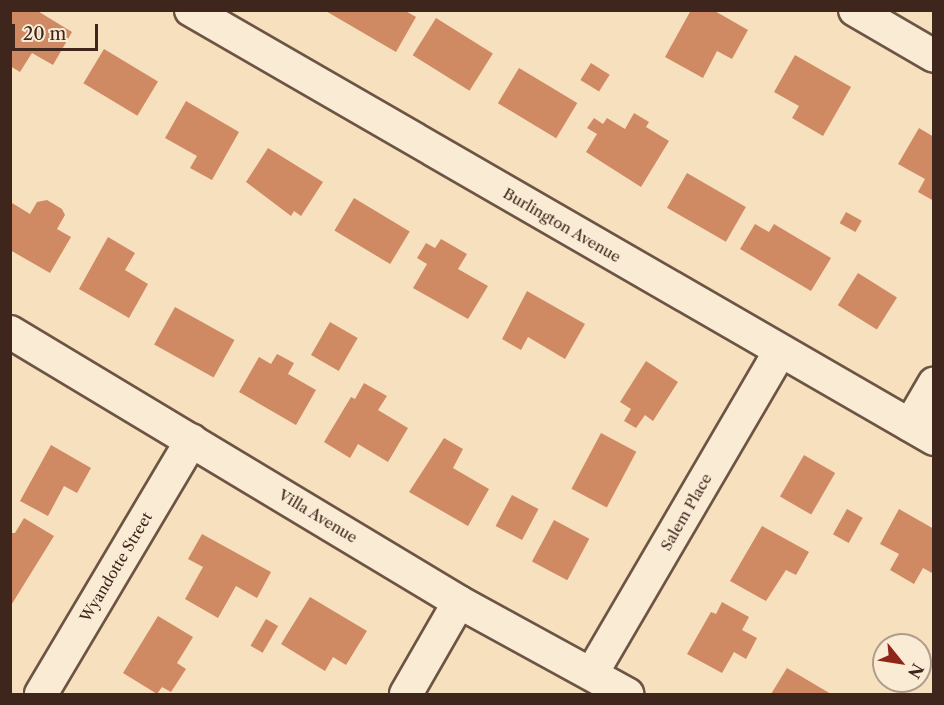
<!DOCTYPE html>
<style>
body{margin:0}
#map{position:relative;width:944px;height:705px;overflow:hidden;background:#f7e0be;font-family:"Libre Caslon Text",serif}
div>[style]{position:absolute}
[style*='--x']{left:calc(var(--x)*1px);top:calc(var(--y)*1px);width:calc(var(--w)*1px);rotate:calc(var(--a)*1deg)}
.building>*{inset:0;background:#cf8a64;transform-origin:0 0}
.roads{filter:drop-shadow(2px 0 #6d5444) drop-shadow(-2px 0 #6d5444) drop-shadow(0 2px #6d5444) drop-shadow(0 -2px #6d5444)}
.minor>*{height:32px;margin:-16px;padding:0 16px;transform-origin:16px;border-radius:16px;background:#faebd5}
span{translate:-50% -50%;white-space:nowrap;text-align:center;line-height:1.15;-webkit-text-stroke:5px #faebd5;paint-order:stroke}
.street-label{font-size:15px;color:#3f261c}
.frame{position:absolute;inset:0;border:12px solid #3f261c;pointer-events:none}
.north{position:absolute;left:872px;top:633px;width:60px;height:60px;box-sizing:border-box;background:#faebd5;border:2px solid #af9c8b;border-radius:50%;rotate:120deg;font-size:16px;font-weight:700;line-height:24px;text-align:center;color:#3f261c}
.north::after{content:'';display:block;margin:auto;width:21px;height:27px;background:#8f2418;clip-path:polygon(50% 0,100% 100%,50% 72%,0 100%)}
.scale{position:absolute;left:12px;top:24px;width:86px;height:27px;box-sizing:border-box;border:3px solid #3f261c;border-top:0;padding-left:8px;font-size:18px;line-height:21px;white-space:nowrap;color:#3f261c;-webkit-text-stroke:4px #faebd5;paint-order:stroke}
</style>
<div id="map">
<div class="building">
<i style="clip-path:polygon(10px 10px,36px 10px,72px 32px,53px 65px,32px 53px,20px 72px,10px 66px)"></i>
<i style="clip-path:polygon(324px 10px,404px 10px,416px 17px,396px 52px)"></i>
<i style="clip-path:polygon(691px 10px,713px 10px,748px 30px,732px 59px,717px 51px,703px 78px,665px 57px)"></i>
<i style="left:436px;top:18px;width:67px;height:44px;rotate:32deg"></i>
<i style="left:104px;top:49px;width:63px;height:40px;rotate:31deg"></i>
<i style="clip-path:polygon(795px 55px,851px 87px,823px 136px,792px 118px,799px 106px,774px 92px)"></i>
<i style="left:591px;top:63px;width:22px;height:20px;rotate:32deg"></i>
<i style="left:519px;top:68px;width:68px;height:41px;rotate:31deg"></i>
<i style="clip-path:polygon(186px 101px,239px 132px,212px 180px,190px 168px,197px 156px,165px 138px)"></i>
<i style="clip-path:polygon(634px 113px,649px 122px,646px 127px,669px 141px,641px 187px,586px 152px,597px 134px,587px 128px,594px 118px,603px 124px,607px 118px,625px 129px)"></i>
<i style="clip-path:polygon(919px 128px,934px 137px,934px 201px,918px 192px,925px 179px,898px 164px)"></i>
<i style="clip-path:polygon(268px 148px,323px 182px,301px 216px,294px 211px,291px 216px,246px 182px)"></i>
<i style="left:687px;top:173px;width:68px;height:40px;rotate:30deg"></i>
<i style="left:354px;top:198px;width:65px;height:38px;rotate:31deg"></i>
<i style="clip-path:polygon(47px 200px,62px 209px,65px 215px,57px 229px,71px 237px,50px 273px,10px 250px,12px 203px,30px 214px,37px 202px)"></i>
<i style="left:846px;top:212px;width:18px;height:13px;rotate:29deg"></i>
<i style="clip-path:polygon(755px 224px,769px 232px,774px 224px,831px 258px,811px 291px,740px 249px)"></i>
<i style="clip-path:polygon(108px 237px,135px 253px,125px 270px,148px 284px,129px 318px,79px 289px)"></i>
<i style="clip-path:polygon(441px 239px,467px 254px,458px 269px,488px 286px,468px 319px,413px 288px,427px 264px,417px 258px,426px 243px,435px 248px)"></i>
<i style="left:858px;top:273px;width:46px;height:38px;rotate:32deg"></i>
<i style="clip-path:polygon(527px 291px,585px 324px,565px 359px,528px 337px,521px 350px,502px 339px)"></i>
<i style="left:175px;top:307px;width:68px;height:43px;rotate:29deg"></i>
<i style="left:330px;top:322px;width:32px;height:38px;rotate:30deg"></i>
<i style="clip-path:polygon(277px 354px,294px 363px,288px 374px,316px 390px,296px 425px,239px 392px,259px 357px,271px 364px)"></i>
<i style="clip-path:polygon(646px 361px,678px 382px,653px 421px,645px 415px,636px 428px,624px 421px,631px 409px,620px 402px)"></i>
<i style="clip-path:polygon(364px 383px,387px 396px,378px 410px,408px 428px,388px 462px,358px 444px,350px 458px,324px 442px,351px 397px,355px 399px)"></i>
<i style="left:601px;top:433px;width:40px;height:63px;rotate:28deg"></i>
<i style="clip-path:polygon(444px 438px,463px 449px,453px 468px,489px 489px,468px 526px,409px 492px)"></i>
<i style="clip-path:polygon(51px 445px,91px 468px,77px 493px,64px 486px,48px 516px,20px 501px)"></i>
<i style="left:804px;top:455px;width:36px;height:48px;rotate:30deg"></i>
<i style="left:512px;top:495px;width:30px;height:35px;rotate:28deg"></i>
<i style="left:847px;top:509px;width:18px;height:29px;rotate:29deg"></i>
<i style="clip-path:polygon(899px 509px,934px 529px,934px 574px,923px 568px,914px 584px,890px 570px,899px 554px,880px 544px)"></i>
<i style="clip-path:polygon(24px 518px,54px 536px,10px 607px,10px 533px,15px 533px)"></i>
<i style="left:554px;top:520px;width:40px;height:47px;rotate:28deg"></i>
<i style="clip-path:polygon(762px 526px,809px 552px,796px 575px,786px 570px,766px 601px,730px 581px)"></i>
<i style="clip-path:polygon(202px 534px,271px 572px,257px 598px,236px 586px,218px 618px,185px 599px,203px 567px,188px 559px)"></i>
<i style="clip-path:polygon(310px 597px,367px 631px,346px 665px,333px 657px,325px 671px,281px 644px)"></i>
<i style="clip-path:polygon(722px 602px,749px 617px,742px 630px,757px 638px,746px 659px,734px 652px,722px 673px,687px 654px,711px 612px,716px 614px)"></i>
<i style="clip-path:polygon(158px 616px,193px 637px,177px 663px,186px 669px,171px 692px,162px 687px,157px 694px,123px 673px)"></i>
<i style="left:266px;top:619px;width:14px;height:31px;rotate:30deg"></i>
<i style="clip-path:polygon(787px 668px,831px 694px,771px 694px)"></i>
</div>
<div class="roads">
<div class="minor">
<i style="--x:191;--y:10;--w:858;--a:30"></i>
<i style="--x:855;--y:10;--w:91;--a:30.2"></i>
<i style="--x:10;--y:332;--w:524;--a:31.02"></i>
<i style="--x:459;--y:602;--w:192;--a:28.7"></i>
<i style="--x:910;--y:425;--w:48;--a:-59.7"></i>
<i style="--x:592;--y:673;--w:373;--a:-59.7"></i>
<i style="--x:41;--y:694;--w:295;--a:-59.3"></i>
<i style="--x:406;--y:694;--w:106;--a:-60.1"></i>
</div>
</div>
<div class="street-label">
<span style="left:562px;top:225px;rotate:30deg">Burlington Avenue</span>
<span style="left:686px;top:512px;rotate:-60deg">Salem Place</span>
<span style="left:318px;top:516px;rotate:31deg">Villa Avenue</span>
<span style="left:116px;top:567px;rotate:-59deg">Wyandotte Street</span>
</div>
<div class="frame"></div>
<div class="north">N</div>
<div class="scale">20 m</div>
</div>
